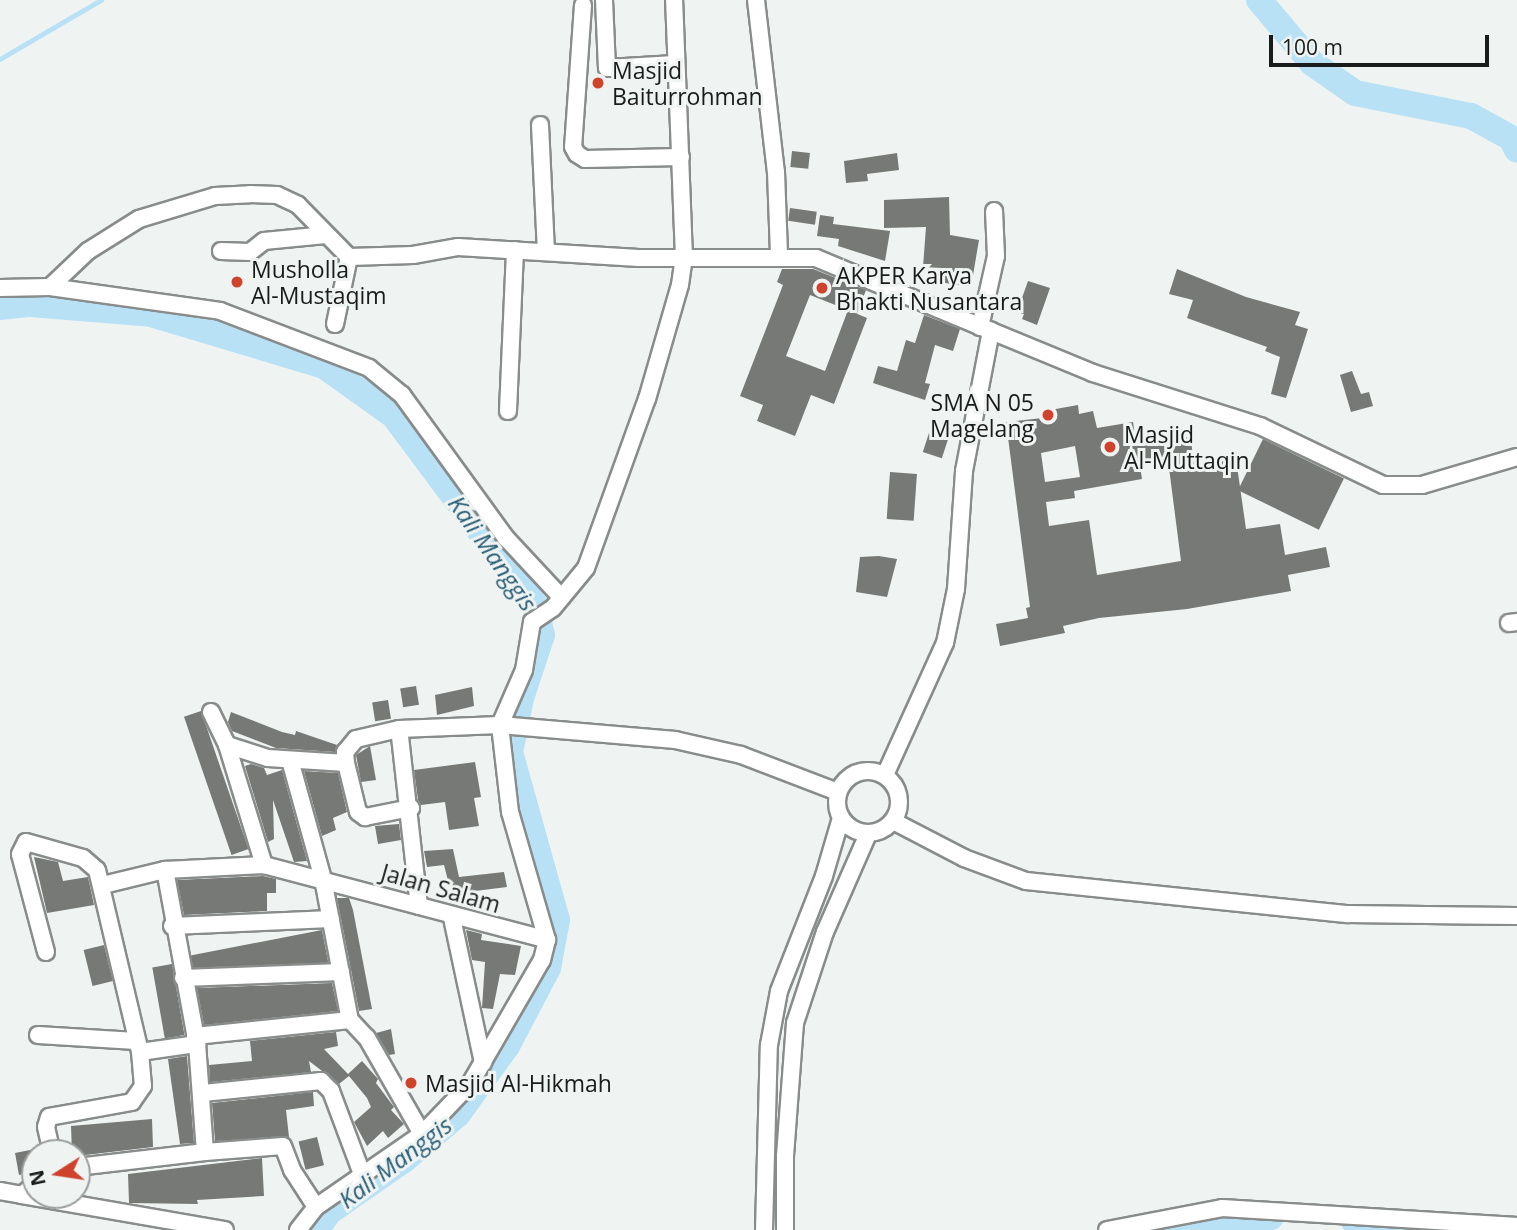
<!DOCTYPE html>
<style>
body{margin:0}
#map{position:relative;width:1517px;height:1230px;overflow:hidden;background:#eff4f2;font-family:"Open Sans",sans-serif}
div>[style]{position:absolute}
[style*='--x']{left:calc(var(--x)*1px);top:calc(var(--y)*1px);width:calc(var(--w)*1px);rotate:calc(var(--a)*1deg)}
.stream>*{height:4.5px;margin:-2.25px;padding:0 2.25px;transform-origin:2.25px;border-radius:2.25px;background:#b8e1f6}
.river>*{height:26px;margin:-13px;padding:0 13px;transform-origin:13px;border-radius:13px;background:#b8e1f6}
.building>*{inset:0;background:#767976;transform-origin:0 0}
.roads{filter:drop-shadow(2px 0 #888c8a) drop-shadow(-2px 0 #888c8a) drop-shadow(0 2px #888c8a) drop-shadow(0 -2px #888c8a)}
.street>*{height:16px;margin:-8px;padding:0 8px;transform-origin:8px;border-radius:8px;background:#fff}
.street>.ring{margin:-8px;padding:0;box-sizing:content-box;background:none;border:16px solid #fff;border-radius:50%}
.dots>*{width:19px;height:19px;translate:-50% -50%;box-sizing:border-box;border:4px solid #eff4f2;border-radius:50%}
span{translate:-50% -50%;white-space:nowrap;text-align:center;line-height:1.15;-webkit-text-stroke:6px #eff4f2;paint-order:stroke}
.poi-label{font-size:23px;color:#1a1b1b}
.left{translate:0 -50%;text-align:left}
.right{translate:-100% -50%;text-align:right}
.street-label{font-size:23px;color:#1a1b1b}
.water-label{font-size:24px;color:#275c75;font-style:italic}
.north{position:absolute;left:21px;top:1139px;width:70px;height:70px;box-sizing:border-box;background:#eff4f2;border:2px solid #9a9d9c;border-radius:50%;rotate:258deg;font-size:19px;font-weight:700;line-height:28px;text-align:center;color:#1a1b1b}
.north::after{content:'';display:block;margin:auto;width:24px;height:32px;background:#cf432d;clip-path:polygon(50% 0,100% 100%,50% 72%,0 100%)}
.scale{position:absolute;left:1269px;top:35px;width:220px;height:32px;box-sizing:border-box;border:4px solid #1a1b1b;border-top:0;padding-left:9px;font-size:21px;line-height:24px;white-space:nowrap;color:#1a1b1b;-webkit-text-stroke:5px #eff4f2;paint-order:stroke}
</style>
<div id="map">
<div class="stream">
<i style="--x:0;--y:59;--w:117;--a:-30.3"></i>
</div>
<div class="river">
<i style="--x:1259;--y:0;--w:82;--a:49.9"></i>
<i style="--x:1312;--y:63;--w:52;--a:34.9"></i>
<i style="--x:1355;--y:93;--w:118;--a:11.2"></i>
<i style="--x:1471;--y:116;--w:46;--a:28.8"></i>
<i style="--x:1511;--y:138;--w:13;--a:63"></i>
<i style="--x:0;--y:307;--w:30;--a:-6"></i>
<i style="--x:30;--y:304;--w:121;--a:4.7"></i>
<i style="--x:151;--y:314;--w:181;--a:16.7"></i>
<i style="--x:324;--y:366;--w:86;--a:35.5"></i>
<i style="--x:394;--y:416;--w:236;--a:53.3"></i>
<i style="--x:535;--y:605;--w:31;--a:77"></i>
<i style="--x:542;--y:635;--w:66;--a:108.4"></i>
<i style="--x:521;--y:698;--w:55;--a:101.5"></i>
<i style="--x:510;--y:752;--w:174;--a:74.4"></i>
<i style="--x:557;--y:920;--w:49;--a:100.6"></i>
<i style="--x:548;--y:968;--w:88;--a:117.7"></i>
<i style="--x:507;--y:1046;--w:84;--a:125.8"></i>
<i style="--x:458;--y:1114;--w:70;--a:139.7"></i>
<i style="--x:405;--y:1159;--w:93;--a:145.1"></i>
<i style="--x:329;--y:1212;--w:22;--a:126"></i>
<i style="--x:1355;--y:1223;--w:78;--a:5.1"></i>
<i style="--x:1166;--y:1230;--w:23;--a:-20"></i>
<i style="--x:1188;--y:1222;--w:83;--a:-3.4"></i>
</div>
<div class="building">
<i style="left:792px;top:151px;width:18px;height:16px;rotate:6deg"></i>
<i style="clip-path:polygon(897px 153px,899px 170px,867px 174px,868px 181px,846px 183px,844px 161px)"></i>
<i style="clip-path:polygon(949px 197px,950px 235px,979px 240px,971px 287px,939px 282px,942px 268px,923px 267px,926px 227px,884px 228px,884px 200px)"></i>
<i style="left:790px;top:208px;width:27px;height:13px;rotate:8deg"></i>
<i style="clip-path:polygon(820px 215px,834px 217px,833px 224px,890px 231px,885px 261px,838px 246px,839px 239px,817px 236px)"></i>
<i style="clip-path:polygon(evenodd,782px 269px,813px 269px,866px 290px,857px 314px,848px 310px,867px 318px,834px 404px,811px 395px,795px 436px,757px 421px,763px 405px,740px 396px,783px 285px,777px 282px,782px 269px,810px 295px,848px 310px,825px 371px,786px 356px,810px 295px)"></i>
<i style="clip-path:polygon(1177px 269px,1246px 297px,1300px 312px,1295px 325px,1308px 329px,1286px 398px,1271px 394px,1280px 357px,1265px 351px,1267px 347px,1187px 318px,1193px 300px,1169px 294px)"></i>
<i style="clip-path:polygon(1028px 281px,1050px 288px,1037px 325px,1022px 319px,1024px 314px,1017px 312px)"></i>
<i style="clip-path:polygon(924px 315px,960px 329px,953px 351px,935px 345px,925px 383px,930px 384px,925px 400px,873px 383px,878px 366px,897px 371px,906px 340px,915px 343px)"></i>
<i style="clip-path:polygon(1352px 371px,1361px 394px,1369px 392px,1373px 406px,1351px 412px,1340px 375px)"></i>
<i style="clip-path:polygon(evenodd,1078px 405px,1079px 414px,1093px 411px,1097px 428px,1133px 422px,1136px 442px,1180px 433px,1191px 440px,1194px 465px,1236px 459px,1246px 529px,1280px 524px,1285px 555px,1326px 547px,1330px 567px,1288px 575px,1291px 591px,1187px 609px,1099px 618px,1063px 626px,1065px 633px,1000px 646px,996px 624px,1028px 618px,1026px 608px,1030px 607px,1006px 422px,1051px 417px,1050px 410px,1078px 405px,1075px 446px,1080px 477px,1045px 482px,1041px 453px,1075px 446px,1078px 405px,1168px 460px,1181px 561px,1097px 575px,1089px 520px,1049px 526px,1046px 502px,1075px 498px,1074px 491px,1142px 479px,1140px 466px,1168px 460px)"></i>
<i style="left:929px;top:433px;width:20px;height:20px;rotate:18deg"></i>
<i style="left:1263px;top:439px;width:90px;height:57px;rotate:26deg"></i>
<i style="left:890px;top:472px;width:27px;height:47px;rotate:4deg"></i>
<i style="clip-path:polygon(879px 556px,897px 559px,887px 597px,856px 592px,860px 557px)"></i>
<i style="left:416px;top:686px;width:19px;height:16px;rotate:81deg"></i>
<i style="clip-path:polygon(472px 687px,474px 706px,437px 715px,435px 695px)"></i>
<i style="left:388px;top:700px;width:19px;height:16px;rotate:81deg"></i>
<i style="left:201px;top:711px;width:146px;height:18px;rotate:71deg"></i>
<i style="clip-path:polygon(231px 712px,282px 732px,295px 735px,296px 731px,337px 745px,335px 752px,276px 748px,232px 731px,228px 722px)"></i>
<i style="clip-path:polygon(370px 746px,376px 780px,361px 782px,356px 755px)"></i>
<i style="clip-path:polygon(475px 762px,481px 797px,474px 798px,479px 826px,449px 830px,445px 802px,421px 805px,418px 800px,414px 770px)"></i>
<i style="clip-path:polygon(251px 764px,264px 768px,267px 775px,282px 770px,307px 861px,294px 862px,273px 800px,274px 839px,268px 842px,245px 766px)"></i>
<i style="clip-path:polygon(304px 771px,338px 773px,347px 812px,333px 818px,336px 830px,322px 836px)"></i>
<i style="clip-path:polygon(399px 824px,401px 840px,378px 844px,375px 826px)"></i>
<i style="clip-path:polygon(453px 849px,459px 877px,504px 872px,507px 887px,467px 892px,469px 905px,454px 904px,444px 865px,427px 867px,424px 851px)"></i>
<i style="clip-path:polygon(34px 857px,58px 862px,63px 881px,88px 877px,94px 905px,47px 913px)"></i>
<i style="clip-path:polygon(263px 876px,276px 879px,276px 893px,267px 893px,267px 911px,184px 915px,177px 880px)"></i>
<i style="clip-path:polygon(337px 898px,349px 898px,353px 910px,372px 1009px,359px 1011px)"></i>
<i style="left:322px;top:930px;width:33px;height:134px;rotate:79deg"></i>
<i style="clip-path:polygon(466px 930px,482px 934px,481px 940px,521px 946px,515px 975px,500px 974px,493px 1009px,482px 1008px,485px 962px,472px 960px)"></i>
<i style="left:104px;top:945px;width:37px;height:21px;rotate:76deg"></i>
<i style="left:172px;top:964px;width:72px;height:20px;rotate:80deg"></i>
<i style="clip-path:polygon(332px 983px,338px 1011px,204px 1025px,197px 988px)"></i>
<i style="clip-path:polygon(391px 1029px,395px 1054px,389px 1055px,376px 1033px)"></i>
<i style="clip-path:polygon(336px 1032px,338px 1046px,324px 1049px,348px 1074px,362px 1061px,378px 1079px,376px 1083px,394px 1107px,391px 1110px,404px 1124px,388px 1138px,383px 1131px,367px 1146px,354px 1122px,371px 1107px,367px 1098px,349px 1076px,339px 1084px,309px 1061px,311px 1072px,210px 1082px,209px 1065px,252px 1061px,250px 1041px)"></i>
<i style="clip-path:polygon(187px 1056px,194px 1143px,180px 1144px,168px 1059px)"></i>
<i style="clip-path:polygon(313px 1092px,314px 1106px,286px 1110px,289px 1137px,215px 1141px,212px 1103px)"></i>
<i style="clip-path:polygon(152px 1119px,153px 1147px,77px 1156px,72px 1153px,71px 1126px)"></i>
<i style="left:317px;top:1137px;width:29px;height:19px;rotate:76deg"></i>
<i style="clip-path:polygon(35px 1149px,35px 1171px,19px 1175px,15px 1153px)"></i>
<i style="clip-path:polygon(262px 1158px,264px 1196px,197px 1200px,198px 1204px,129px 1203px,128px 1174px)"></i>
</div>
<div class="roads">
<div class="street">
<i style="--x:604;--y:0;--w:68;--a:87.5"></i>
<i style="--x:607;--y:68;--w:68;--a:-3.4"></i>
<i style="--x:756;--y:0;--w:173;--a:83.4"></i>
<i style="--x:776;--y:172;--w:83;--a:87.9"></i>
<i style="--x:583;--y:5;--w:142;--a:94"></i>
<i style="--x:573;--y:147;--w:8;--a:60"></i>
<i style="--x:577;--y:154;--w:9;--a:32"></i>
<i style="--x:585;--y:159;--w:96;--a:-1.2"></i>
<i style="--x:540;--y:125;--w:125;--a:87.3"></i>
<i style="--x:221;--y:251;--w:29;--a:2"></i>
<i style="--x:250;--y:252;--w:18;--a:-38"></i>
<i style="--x:264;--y:241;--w:62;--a:-5.5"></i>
<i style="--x:50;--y:287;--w:172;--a:8"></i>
<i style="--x:220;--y:311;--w:160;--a:20.9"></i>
<i style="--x:369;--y:368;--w:43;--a:39.3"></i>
<i style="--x:402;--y:395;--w:177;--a:54"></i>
<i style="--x:506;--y:538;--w:81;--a:47"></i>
<i style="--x:0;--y:288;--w:50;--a:-1.1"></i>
<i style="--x:50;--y:287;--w:52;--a:-43.5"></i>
<i style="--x:88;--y:251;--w:60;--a:-32.1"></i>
<i style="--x:139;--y:219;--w:79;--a:-16.8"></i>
<i style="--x:215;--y:196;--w:35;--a:-3"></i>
<i style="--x:250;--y:194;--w:27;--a:2"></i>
<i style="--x:277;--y:195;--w:23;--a:25"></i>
<i style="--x:298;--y:205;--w:73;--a:45.6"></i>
<i style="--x:349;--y:257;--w:64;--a:-1.8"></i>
<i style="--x:413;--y:255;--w:46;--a:-10.1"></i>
<i style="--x:458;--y:247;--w:181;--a:3.5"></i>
<i style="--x:639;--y:258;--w:177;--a:0"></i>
<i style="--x:816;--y:258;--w:190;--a:22.6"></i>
<i style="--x:335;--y:324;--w:68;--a:-78.2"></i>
<i style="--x:980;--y:327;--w:73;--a:-77.3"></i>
<i style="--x:996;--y:256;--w:45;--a:-92.5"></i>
<i style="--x:508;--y:411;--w:161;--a:-87.5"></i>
<i style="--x:1509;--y:623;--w:8;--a:-7"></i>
<i style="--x:211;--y:712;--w:37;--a:64"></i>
<i style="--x:227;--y:745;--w:126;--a:72.9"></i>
<i style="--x:399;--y:729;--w:44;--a:166.9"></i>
<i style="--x:356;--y:739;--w:17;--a:130"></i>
<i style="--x:345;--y:752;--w:11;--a:85"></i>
<i style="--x:346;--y:763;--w:50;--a:76.2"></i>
<i style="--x:358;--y:812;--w:9;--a:36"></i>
<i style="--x:365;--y:817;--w:47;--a:-11.1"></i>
<i style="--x:227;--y:745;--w:43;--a:17.6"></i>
<i style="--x:268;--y:758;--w:78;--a:3.7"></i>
<i style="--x:290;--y:760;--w:123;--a:74.5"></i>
<i style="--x:323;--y:879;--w:144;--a:79.2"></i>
<i style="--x:350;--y:1020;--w:25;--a:47"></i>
<i style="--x:367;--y:1038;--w:111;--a:60.2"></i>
<i class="ring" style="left:837px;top:771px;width:46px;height:46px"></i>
<i style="--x:885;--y:775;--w:145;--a:-65.6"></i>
<i style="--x:945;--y:643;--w:55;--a:-78.5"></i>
<i style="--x:956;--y:589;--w:118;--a:-86.1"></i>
<i style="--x:964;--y:471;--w:143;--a:-79.1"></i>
<i style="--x:991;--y:331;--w:110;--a:22.4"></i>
<i style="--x:1093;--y:373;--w:175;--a:17.6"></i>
<i style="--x:1260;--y:426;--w:136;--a:25.6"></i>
<i style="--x:1383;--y:485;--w:39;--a:0"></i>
<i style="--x:1422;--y:485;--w:99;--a:-16.4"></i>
<i style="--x:893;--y:821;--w:80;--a:27.5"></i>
<i style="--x:964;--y:858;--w:66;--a:20.4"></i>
<i style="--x:1026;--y:881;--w:324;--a:5.9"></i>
<i style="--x:1348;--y:914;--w:169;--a:0.7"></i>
<i style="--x:103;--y:885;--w:64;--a:-13.6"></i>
<i style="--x:419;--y:906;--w:178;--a:-96.4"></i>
<i style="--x:399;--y:729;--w:101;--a:-2.3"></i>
<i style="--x:500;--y:725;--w:176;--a:4.9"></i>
<i style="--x:675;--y:740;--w:68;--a:12.8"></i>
<i style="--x:741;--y:755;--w:104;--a:20.9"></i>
<i style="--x:452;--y:918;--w:148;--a:77.9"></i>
<i style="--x:172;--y:926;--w:159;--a:-2.5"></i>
<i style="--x:46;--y:952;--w:101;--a:-104.9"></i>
<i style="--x:20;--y:854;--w:13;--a:-63"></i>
<i style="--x:26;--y:842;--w:59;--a:15.7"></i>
<i style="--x:83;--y:858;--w:18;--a:41"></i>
<i style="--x:97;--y:870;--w:187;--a:76.7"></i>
<i style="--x:140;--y:1052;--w:34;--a:85"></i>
<i style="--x:143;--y:1086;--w:19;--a:125"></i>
<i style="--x:132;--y:1102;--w:84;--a:169.8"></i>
<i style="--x:49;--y:1117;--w:10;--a:107"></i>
<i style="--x:46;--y:1127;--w:27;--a:77"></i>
<i style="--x:183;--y:978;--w:158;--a:-2.2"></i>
<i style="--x:38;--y:1035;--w:98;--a:3.5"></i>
<i style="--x:195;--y:1036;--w:156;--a:-5.9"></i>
<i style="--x:140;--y:1052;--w:58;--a:-8"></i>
<i style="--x:203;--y:1093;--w:119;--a:-5.8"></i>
<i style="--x:321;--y:1081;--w:14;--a:45"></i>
<i style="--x:331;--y:1091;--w:89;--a:69.5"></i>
<i style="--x:205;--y:1152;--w:78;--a:-4.4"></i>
<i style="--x:283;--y:1146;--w:26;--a:69"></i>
<i style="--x:292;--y:1170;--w:44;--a:57"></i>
<i style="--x:77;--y:1167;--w:129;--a:-6.7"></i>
<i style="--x:205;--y:1152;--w:108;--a:-94.2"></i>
<i style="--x:197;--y:1044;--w:177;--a:-100.4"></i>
<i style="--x:165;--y:870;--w:99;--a:-2.9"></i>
<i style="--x:264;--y:865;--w:293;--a:14.8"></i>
<i style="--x:0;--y:1191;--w:22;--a:10"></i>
<i style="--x:22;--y:1195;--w:17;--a:-40"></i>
<i style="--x:22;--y:1195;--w:206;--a:9.8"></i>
<i style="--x:298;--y:1230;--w:29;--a:-52"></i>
<i style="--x:316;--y:1207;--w:129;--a:-34.6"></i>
<i style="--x:422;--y:1134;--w:69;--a:-46.2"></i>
<i style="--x:470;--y:1084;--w:143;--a:-59.9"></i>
<i style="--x:542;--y:960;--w:21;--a:-76"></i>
<i style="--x:547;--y:940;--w:133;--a:-106.1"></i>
<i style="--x:510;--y:812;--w:88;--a:-96.6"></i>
<i style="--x:500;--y:725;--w:60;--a:-66.4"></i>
<i style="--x:524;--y:670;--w:49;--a:-80.5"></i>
<i style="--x:532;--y:622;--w:25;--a:-34"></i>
<i style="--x:553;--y:608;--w:52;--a:-50.5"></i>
<i style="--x:586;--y:568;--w:180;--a:-70.2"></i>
<i style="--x:647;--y:399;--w:119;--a:-73.9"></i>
<i style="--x:680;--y:285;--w:27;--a:-82"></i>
<i style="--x:684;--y:258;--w:258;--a:-92.2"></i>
<i style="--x:764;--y:1230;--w:185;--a:-88.5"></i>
<i style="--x:769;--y:1045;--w:55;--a:-79.5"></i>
<i style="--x:779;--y:991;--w:123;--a:-68.6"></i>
<i style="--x:824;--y:876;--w:60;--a:-73.7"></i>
<i style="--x:785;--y:1230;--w:74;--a:-90"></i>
<i style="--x:785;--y:1156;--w:133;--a:-85.7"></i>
<i style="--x:795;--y:1023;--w:96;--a:-71.8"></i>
<i style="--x:825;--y:932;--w:107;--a:-66.3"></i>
<i style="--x:1107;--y:1230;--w:117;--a:-10.8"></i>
<i style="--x:1222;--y:1208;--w:296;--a:3.5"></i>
</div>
</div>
<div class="dots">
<i style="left:598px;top:83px;background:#cf432d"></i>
<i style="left:237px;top:282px;background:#cf432d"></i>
<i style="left:822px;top:288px;background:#cf432d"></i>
<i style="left:1048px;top:415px;background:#cf432d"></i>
<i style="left:1110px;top:447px;background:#cf432d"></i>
<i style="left:411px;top:1083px;background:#cf432d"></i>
</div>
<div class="poi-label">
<span class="left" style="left:612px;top:83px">Masjid<br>Baiturrohman</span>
<span class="left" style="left:251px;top:282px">Musholla<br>Al-Mustaqim</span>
<span class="left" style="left:836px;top:288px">AKPER Karya<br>Bhakti Nusantara</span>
<span class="right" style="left:1034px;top:415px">SMA N 05<br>Magelang</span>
<span class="left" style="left:1124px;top:447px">Masjid<br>Al-Muttaqin</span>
<span class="left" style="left:425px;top:1083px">Masjid Al-Hikmah</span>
</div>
<div class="street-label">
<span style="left:441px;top:888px;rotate:16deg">Jalan Salam</span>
</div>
<div class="water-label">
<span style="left:493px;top:553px;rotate:55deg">Kali Manggis</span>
<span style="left:395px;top:1162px;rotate:-37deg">Kali Manggis</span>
</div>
<div class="north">N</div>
<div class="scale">100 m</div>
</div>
